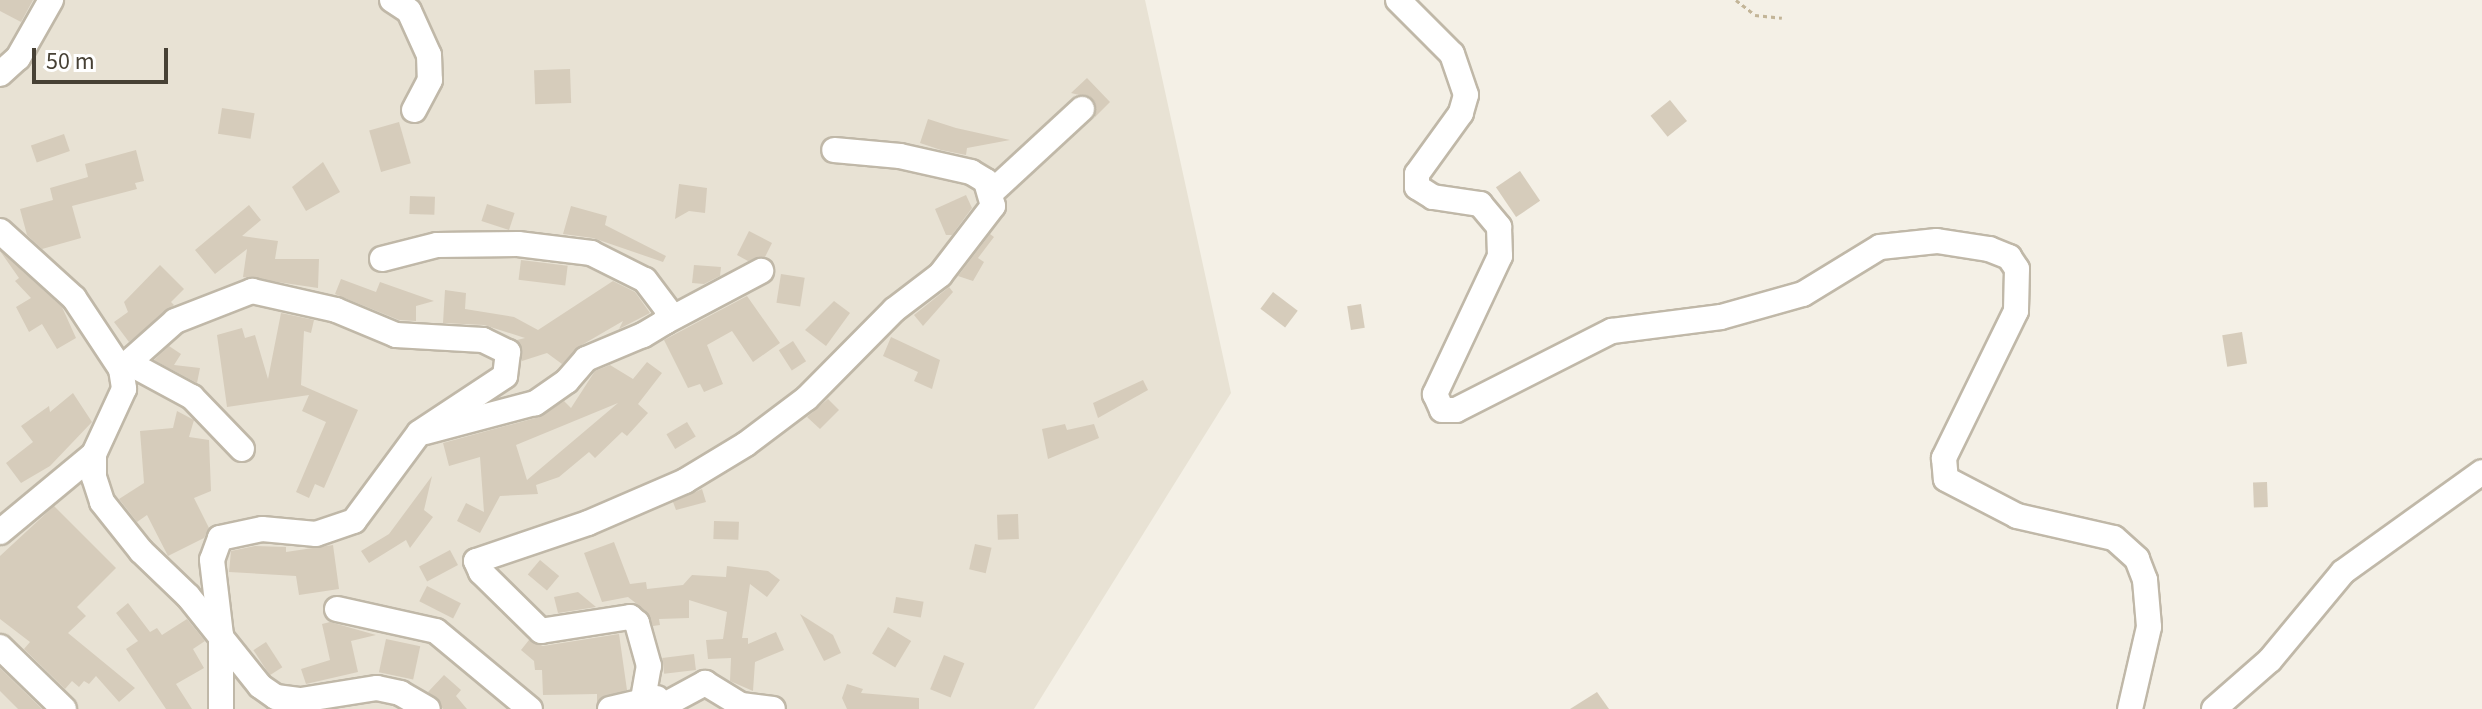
<!DOCTYPE html>
<style>
body{margin:0}
#map{position:relative;width:2482px;height:709px;overflow:hidden;background:#f4f0e6;font-family:"Source Sans 3",sans-serif}
div>[style]{position:absolute}
[style*='--x']{left:calc(var(--x)*1px);top:calc(var(--y)*1px);width:calc(var(--w)*1px);rotate:calc(var(--a)*1deg)}
.residential>*{inset:0;background:#e8e2d4}
.building>*{inset:0;background:#d6ccbb;transform-origin:0 0}
.path>*{height:3px;margin-top:-1.5px;transform-origin:0;background:repeating-linear-gradient(90deg,#c3b598 0 4px,transparent 0 8px)}
.roads{filter:drop-shadow(2px 0 #c0b8a8) drop-shadow(-2px 0 #c0b8a8) drop-shadow(0 2px #c0b8a8) drop-shadow(0 -2px #c0b8a8)}
.minor>*{height:24px;margin:-12px;padding:0 12px;transform-origin:12px;border-radius:12px;background:#fff}
span{translate:-50% -50%;white-space:nowrap;text-align:center;line-height:1.15;-webkit-text-stroke:6px #fff;paint-order:stroke}
.scale{position:absolute;left:32px;top:48px;width:136px;height:36px;box-sizing:border-box;border:4px solid #474135;border-top:0;padding-left:10px;font-size:24px;line-height:28px;white-space:nowrap;color:#474135;-webkit-text-stroke:6px #fff;paint-order:stroke}
</style>
<div id="map">
<div class="residential">
<i style="clip-path:polygon(0 0,1145px 0,1231px 393px,1034px 709px,0 709px)"></i>
</div>
<div class="building">
<i style="clip-path:polygon(0 0,33px 0,21px 22px,0 11px)"></i>
<i style="left:570px;top:69px;width:34px;height:36px;rotate:88deg"></i>
<i style="clip-path:polygon(1087px 78px,1110px 102px,1095px 117px,1092px 98px,1071px 93px)"></i>
<i style="left:1670px;top:100px;width:27px;height:25px;rotate:51deg"></i>
<i style="left:222px;top:108px;width:33px;height:26px;rotate:9deg"></i>
<i style="clip-path:polygon(928px 119px,956px 128px,1010px 140px,967px 148px,966px 155px,941px 150px,920px 143px)"></i>
<i style="left:399px;top:122px;width:43px;height:31px;rotate:74deg"></i>
<i style="left:64px;top:134px;width:18px;height:35px;rotate:71deg"></i>
<i style="clip-path:polygon(136px 150px,144px 181px,135px 183px,137px 189px,72px 206px,81px 238px,42px 249px,27px 235px,20px 209px,53px 200px,50px 188px,88px 177px,85px 164px)"></i>
<i style="clip-path:polygon(323px 162px,340px 192px,306px 211px,292px 187px)"></i>
<i style="left:1520px;top:171px;width:36px;height:29px;rotate:56deg"></i>
<i style="clip-path:polygon(679px 184px,707px 188px,705px 213px,689px 211px,675px 219px)"></i>
<i style="clip-path:polygon(966px 195px,972px 208px,952px 235px,946px 235px,935px 209px)"></i>
<i style="left:410px;top:196px;width:25px;height:18px;rotate:2deg"></i>
<i style="left:487px;top:204px;width:29px;height:18px;rotate:18deg"></i>
<i style="clip-path:polygon(249px 205px,261px 220px,242px 236px,278px 241px,275px 259px,319px 259px,318px 288px,243px 277px,247px 249px,215px 274px,195px 250px)"></i>
<i style="clip-path:polygon(571px 206px,607px 216px,605px 225px,666px 256px,663px 262px,593px 238px,563px 234px)"></i>
<i style="clip-path:polygon(749px 231px,772px 243px,765px 257px,748px 261px,737px 255px)"></i>
<i style="clip-path:polygon(990px 234px,994px 237px,978px 258px,984px 262px,973px 281px,958px 276px)"></i>
<i style="clip-path:polygon(0 251px,62px 307px,76px 338px,57px 349px,42px 324px,29px 332px,16px 307px,31px 298px,15px 281px,19px 278px)"></i>
<i style="left:521px;top:260px;width:47px;height:20px;rotate:7deg"></i>
<i style="clip-path:polygon(160px 265px,184px 289px,171px 302px,174px 305px,129px 342px,114px 322px,128px 312px,124px 302px)"></i>
<i style="clip-path:polygon(694px 265px,721px 267px,720px 276px,704px 284px,692px 283px)"></i>
<i style="left:781px;top:274px;width:24px;height:29px;rotate:9deg"></i>
<i style="clip-path:polygon(341px 279px,376px 292px,380px 282px,434px 301px,416px 306px,416px 321px,399px 320px,335px 294px)"></i>
<i style="clip-path:polygon(613px 281px,635px 292px,650px 313px,619px 329px,623px 321px,580px 346px,562px 364px,547px 353px,522px 361px,517px 340px,525px 338px,484px 325px,443px 323px,445px 290px,466px 293px,465px 309px,514px 317px,538px 330px)"></i>
<i style="clip-path:polygon(949px 287px,953px 292px,923px 326px,914px 315px)"></i>
<i style="left:1273px;top:292px;width:31px;height:21px;rotate:37deg"></i>
<i style="clip-path:polygon(747px 296px,780px 343px,753px 362px,732px 331px,707px 345px,723px 384px,704px 392px,700px 384px,688px 388px,664px 340px)"></i>
<i style="clip-path:polygon(834px 301px,850px 313px,826px 346px,805px 330px)"></i>
<i style="left:1361px;top:304px;width:24px;height:14px;rotate:81deg"></i>
<i style="clip-path:polygon(281px 313px,314px 320px,311px 333px,304px 331px,301px 385px,358px 410px,324px 488px,315px 484px,309px 498px,296px 492px,326px 422px,302px 411px,309px 395px,227px 407px,217px 335px,242px 328px,245px 338px,255px 335px,268px 379px)"></i>
<i style="left:2242px;top:332px;width:32px;height:20px;rotate:81deg"></i>
<i style="clip-path:polygon(891px 337px,940px 360px,932px 389px,914px 381px,918px 372px,883px 356px)"></i>
<i style="left:793px;top:341px;width:24px;height:17px;rotate:57deg"></i>
<i style="clip-path:polygon(169px 346px,181px 354px,174px 365px,200px 368px,197px 383px,154px 360px)"></i>
<i style="clip-path:polygon(evenodd,647px 362px,662px 373px,638px 404px,648px 413px,627px 436px,622px 432px,595px 458px,589px 452px,559px 477px,536px 485px,538px 494px,500px 496px,480px 533px,457px 521px,466px 503px,484px 512px,480px 457px,449px 466px,443px 443px,539px 417px,564px 401px,571px 408px,595px 371px,610px 365px,633px 379px,647px 362px,618px 403px,527px 480px,516px 445px,618px 403px)"></i>
<i style="clip-path:polygon(1143px 380px,1148px 390px,1098px 418px,1093px 403px)"></i>
<i style="clip-path:polygon(73px 393px,92px 422px,50px 466px,21px 483px,6px 463px,33px 442px,21px 426px,49px 406px,50px 412px)"></i>
<i style="clip-path:polygon(828px 399px,839px 410px,820px 429px,807px 417px)"></i>
<i style="clip-path:polygon(177px 411px,194px 420px,189px 437px,209px 440px,211px 491px,194px 498px,209px 528px,204px 538px,168px 556px,147px 515px,137px 522px,119px 499px,144px 483px,140px 431px,173px 428px)"></i>
<i style="left:687px;top:422px;width:17px;height:24px;rotate:59deg"></i>
<i style="clip-path:polygon(1065px 424px,1067px 430px,1094px 424px,1099px 438px,1048px 459px,1042px 429px)"></i>
<i style="clip-path:polygon(432px 476px,424px 510px,433px 517px,410px 548px,406px 540px,369px 563px,361px 551px,389px 534px)"></i>
<i style="left:2267px;top:482px;width:25px;height:14px;rotate:88deg"></i>
<i style="clip-path:polygon(702px 489px,706px 502px,676px 510px,673px 502px)"></i>
<i style="clip-path:polygon(54px 506px,116px 568px,77px 607px,86px 616px,68px 633px,135px 688px,119px 702px,96px 676px,89px 684px,84px 681px,79px 687px,72px 681px,65px 689px,24px 649px,30px 642px,0 619px,0 556px)"></i>
<i style="left:1018px;top:514px;width:25px;height:21px;rotate:88deg"></i>
<i style="left:714px;top:521px;width:25px;height:18px;rotate:2deg"></i>
<i style="clip-path:polygon(614px 542px,630px 584px,646px 582px,647px 589px,683px 585px,692px 575px,726px 577px,727px 566px,768px 571px,780px 580px,767px 597px,750px 584px,742px 638px,748px 638px,748px 644px,776px 632px,784px 650px,755px 662px,753px 691px,730px 681px,731px 658px,708px 659px,706px 640px,723px 639px,727px 612px,689px 600px,689px 618px,659px 619px,660px 625px,653px 626px,647px 612px,628px 597px,602px 602px,584px 553px)"></i>
<i style="left:975px;top:544px;width:17px;height:26px;rotate:13deg"></i>
<i style="clip-path:polygon(333px 545px,339px 589px,299px 595px,296px 576px,229px 572px,231px 551px,255px 546px,286px 547px,286px 552px)"></i>
<i style="left:450px;top:550px;width:17px;height:35px;rotate:62deg"></i>
<i style="left:540px;top:560px;width:25px;height:19px;rotate:40deg"></i>
<i style="left:427px;top:586px;width:38px;height:17px;rotate:27deg"></i>
<i style="clip-path:polygon(578px 592px,596px 607px,558px 613px,554px 597px)"></i>
<i style="left:896px;top:597px;width:28px;height:16px;rotate:10deg"></i>
<i style="clip-path:polygon(128px 603px,150px 632px,157px 628px,162px 635px,187px 619px,205px 641px,193px 649px,204px 668px,176px 684px,192px 709px,166px 709px,126px 649px,138px 641px,116px 613px)"></i>
<i style="clip-path:polygon(800px 614px,833px 635px,841px 653px,824px 661px)"></i>
<i style="clip-path:polygon(330px 622px,376px 635px,351px 641px,358px 672px,306px 684px,301px 669px,330px 660px,322px 624px)"></i>
<i style="left:888px;top:627px;width:27px;height:31px;rotate:31deg"></i>
<i style="clip-path:polygon(619px 634px,627px 690px,597px 702px,597px 694px,543px 695px,542px 670px,535px 670px,534px 661px,521px 650px,529px 640px,543px 646px)"></i>
<i style="left:386px;top:639px;width:35px;height:34px;rotate:12deg"></i>
<i style="left:266px;top:642px;width:30px;height:15px;rotate:57deg"></i>
<i style="left:694px;top:654px;width:16px;height:32px;rotate:83deg"></i>
<i style="left:944px;top:655px;width:22px;height:37px;rotate:22deg"></i>
<i style="clip-path:polygon(0 668px,42px 709px,18px 709px,0 691px)"></i>
<i style="clip-path:polygon(444px 675px,461px 690px,456px 696px,467px 709px,443px 709px,428px 692px)"></i>
<i style="clip-path:polygon(847px 684px,863px 689px,861px 693px,919px 698px,919px 709px,847px 709px,842px 698px)"></i>
<i style="clip-path:polygon(1597px 692px,1609px 709px,1570px 709px)"></i>
</div>
<div class="path">
<i style="--x:1736;--y:0;--w:24;--a:38"></i>
<i style="--x:1755;--y:15;--w:27;--a:6"></i>
</div>
<div class="roads">
<div class="minor">
<i style="--x:392;--y:0;--w:20;--a:33"></i>
<i style="--x:409;--y:11;--w:48;--a:65.6"></i>
<i style="--x:429;--y:55;--w:25;--a:88"></i>
<i style="--x:430;--y:80;--w:34;--a:118"></i>
<i style="--x:1398;--y:0;--w:76;--a:45"></i>
<i style="--x:1452;--y:54;--w:43;--a:71.1"></i>
<i style="--x:1466;--y:95;--w:19;--a:106"></i>
<i style="--x:1461;--y:113;--w:75;--a:125.8"></i>
<i style="--x:1417;--y:174;--w:13;--a:90"></i>
<i style="--x:1417;--y:187;--w:19;--a:32"></i>
<i style="--x:1433;--y:197;--w:48;--a:8.5"></i>
<i style="--x:1480;--y:204;--w:30;--a:50"></i>
<i style="--x:1499;--y:227;--w:29;--a:88"></i>
<i style="--x:1500;--y:256;--w:153;--a:115.2"></i>
<i style="--x:1435;--y:394;--w:17;--a:66"></i>
<i style="--x:1442;--y:410;--w:14;--a:0"></i>
<i style="--x:1456;--y:410;--w:175;--a:-26.9"></i>
<i style="--x:1612;--y:331;--w:110;--a:-7.3"></i>
<i style="--x:1721;--y:317;--w:85;--a:-15.7"></i>
<i style="--x:1803;--y:294;--w:90;--a:-31.4"></i>
<i style="--x:1880;--y:247;--w:57;--a:-6"></i>
<i style="--x:1937;--y:241;--w:53;--a:8.7"></i>
<i style="--x:1989;--y:249;--w:22;--a:22"></i>
<i style="--x:2009;--y:257;--w:14;--a:56"></i>
<i style="--x:2017;--y:269;--w:42;--a:91.4"></i>
<i style="--x:2016;--y:311;--w:164;--a:116.1"></i>
<i style="--x:1944;--y:458;--w:21;--a:85"></i>
<i style="--x:1946;--y:479;--w:80;--a:27.5"></i>
<i style="--x:2017;--y:516;--w:99;--a:12.8"></i>
<i style="--x:2114;--y:538;--w:31;--a:42"></i>
<i style="--x:2137;--y:559;--w:22;--a:69"></i>
<i style="--x:2145;--y:580;--w:47;--a:85.1"></i>
<i style="--x:2149;--y:627;--w:84;--a:103"></i>
<i style="--x:0;--y:74;--w:24;--a:-42"></i>
<i style="--x:18;--y:58;--w:67;--a:-60.4"></i>
<i style="--x:993;--y:191;--w:121;--a:-42.7"></i>
<i style="--x:0;--y:231;--w:100;--a:42.2"></i>
<i style="--x:74;--y:298;--w:85;--a:56.5"></i>
<i style="--x:121;--y:369;--w:20;--a:81"></i>
<i style="--x:124;--y:389;--w:72;--a:114.8"></i>
<i style="--x:94;--y:454;--w:23;--a:90"></i>
<i style="--x:94;--y:477;--w:26;--a:72"></i>
<i style="--x:102;--y:502;--w:63;--a:51.5"></i>
<i style="--x:141;--y:551;--w:65;--a:43.8"></i>
<i style="--x:188;--y:596;--w:115;--a:51.3"></i>
<i style="--x:260;--y:686;--w:19;--a:35"></i>
<i style="--x:276;--y:697;--w:25;--a:7"></i>
<i style="--x:301;--y:700;--w:77;--a:-9"></i>
<i style="--x:377;--y:688;--w:24;--a:12"></i>
<i style="--x:400;--y:693;--w:32;--a:30"></i>
<i style="--x:382;--y:259;--w:57;--a:-14.3"></i>
<i style="--x:437;--y:245;--w:81;--a:-0.7"></i>
<i style="--x:518;--y:244;--w:74;--a:7"></i>
<i style="--x:591;--y:253;--w:60;--a:26.6"></i>
<i style="--x:645;--y:280;--w:39;--a:53"></i>
<i style="--x:668;--y:311;--w:11;--a:105"></i>
<i style="--x:665;--y:322;--w:26;--a:149"></i>
<i style="--x:643;--y:335;--w:62;--a:157.2"></i>
<i style="--x:586;--y:359;--w:29;--a:131"></i>
<i style="--x:567;--y:381;--w:39;--a:145"></i>
<i style="--x:535;--y:403;--w:114;--a:165.2"></i>
<i style="--x:665;--y:322;--w:109;--a:-28"></i>
<i style="--x:129;--y:363;--w:72;--a:28.4"></i>
<i style="--x:192;--y:397;--w:72;--a:46.1"></i>
<i style="--x:121;--y:369;--w:72;--a:-41.6"></i>
<i style="--x:175;--y:321;--w:83;--a:-21.3"></i>
<i style="--x:252;--y:291;--w:86;--a:12.7"></i>
<i style="--x:336;--y:310;--w:65;--a:22.6"></i>
<i style="--x:396;--y:335;--w:87;--a:3.3"></i>
<i style="--x:483;--y:340;--w:28;--a:26"></i>
<i style="--x:508;--y:352;--w:24;--a:97"></i>
<i style="--x:505;--y:376;--w:103;--a:146.5"></i>
<i style="--x:419;--y:433;--w:109;--a:126.5"></i>
<i style="--x:354;--y:521;--w:40;--a:161.1"></i>
<i style="--x:316;--y:534;--w:54;--a:-174.7"></i>
<i style="--x:262;--y:529;--w:43;--a:167.9"></i>
<i style="--x:220;--y:538;--w:23;--a:110"></i>
<i style="--x:212;--y:560;--w:76;--a:83.2"></i>
<i style="--x:221;--y:635;--w:74;--a:90"></i>
<i style="--x:0;--y:532;--w:122;--a:-39.7"></i>
<i style="--x:337;--y:609;--w:101;--a:12.5"></i>
<i style="--x:436;--y:631;--w:122;--a:39.7"></i>
<i style="--x:0;--y:647;--w:89;--a:44.1"></i>
<i style="--x:643;--y:699;--w:34;--a:-80"></i>
<i style="--x:649;--y:666;--w:45;--a:-105.6"></i>
<i style="--x:637;--y:623;--w:9;--a:-139"></i>
<i style="--x:630;--y:617;--w:90;--a:171.1"></i>
<i style="--x:541;--y:631;--w:84;--a:-135.5"></i>
<i style="--x:481;--y:572;--w:12;--a:-114"></i>
<i style="--x:476;--y:561;--w:118;--a:-18.7"></i>
<i style="--x:588;--y:523;--w:106;--a:-23.4"></i>
<i style="--x:685;--y:481;--w:71;--a:-31.2"></i>
<i style="--x:746;--y:444;--w:76;--a:-37"></i>
<i style="--x:807;--y:398;--w:124;--a:-45.3"></i>
<i style="--x:894;--y:310;--w:58;--a:-37.3"></i>
<i style="--x:940;--y:275;--w:87;--a:-52.5"></i>
<i style="--x:993;--y:206;--w:26;--a:-106"></i>
<i style="--x:986;--y:181;--w:17;--a:-149"></i>
<i style="--x:971;--y:172;--w:73;--a:-167.3"></i>
<i style="--x:900;--y:156;--w:66;--a:-174.8"></i>
<i style="--x:610;--y:709;--w:48;--a:-13.2"></i>
<i style="--x:657;--y:709;--w:55;--a:-28.4"></i>
<i style="--x:705;--y:683;--w:42;--a:31.4"></i>
<i style="--x:741;--y:705;--w:32;--a:7"></i>
<i style="--x:2214;--y:709;--w:74;--a:-41.2"></i>
<i style="--x:2270;--y:660;--w:114;--a:-50.3"></i>
<i style="--x:2343;--y:572;--w:171;--a:-35.7"></i>
</div>
</div>
<div class="scale">50 m</div>
</div>
